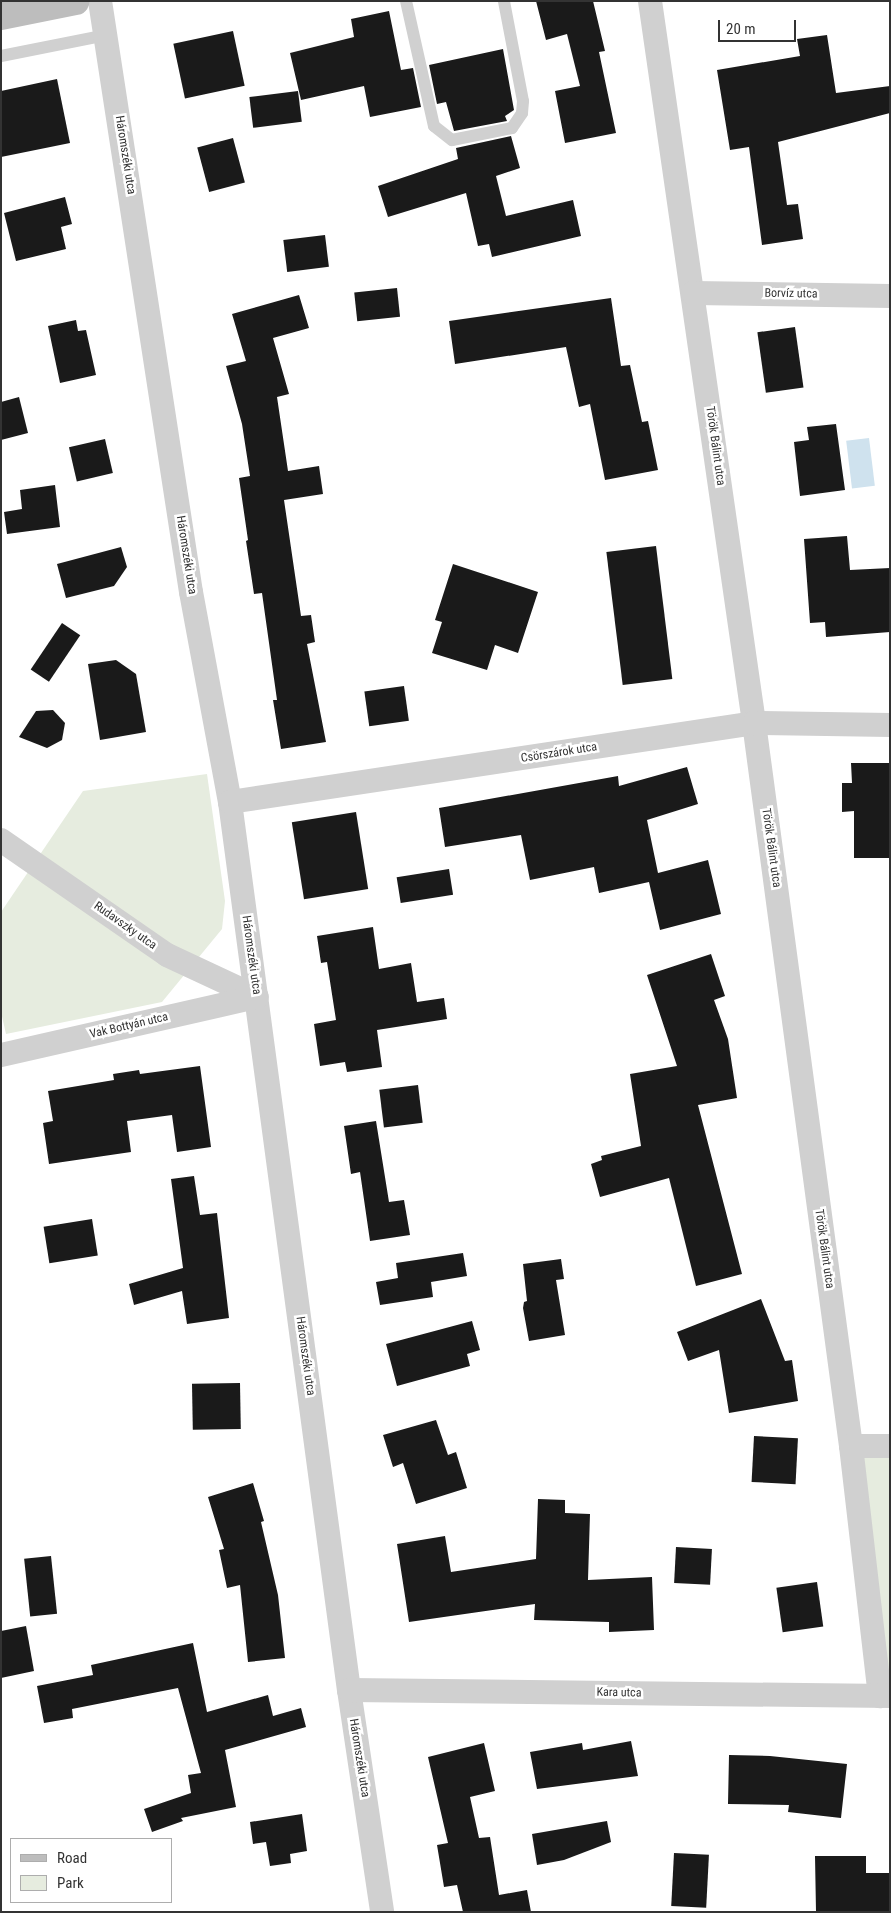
<!DOCTYPE html>
<meta charset="utf-8">
<style>
body{margin:0}
#map{position:relative;width:891px;height:1913px;overflow:hidden;background:#fff;font-family:"Roboto Condensed",sans-serif}
div>[style]{position:absolute}
[style*='--x']{left:calc(var(--x)*1px);top:calc(var(--y)*1px);width:calc(var(--w)*1px);rotate:calc(var(--a)*1deg)}
.green>*{inset:0;background:#e6ecdf}
.water>*{inset:0;background:#cfe2ee;transform-origin:0 0}
.building>*{inset:0;background:#1a1a1a;transform-origin:0 0}
.service>*{height:12px;margin:-6px;padding:0 6px;transform-origin:6px;border-radius:6px;background:#d0d0d0}
.minor>*{height:24px;margin:-12px;padding:0 12px;transform-origin:12px;border-radius:12px;background:#d0d0d0}
.secondary>*{height:28px;margin:-14px;padding:0 14px;transform-origin:14px;border-radius:14px;background:#bdbdbd}
span{translate:-50% -50%;white-space:nowrap;text-align:center;line-height:1.15;-webkit-text-stroke:5px #fff;paint-order:stroke}
.street-label{font-size:12px;color:#333}
.frame{position:absolute;inset:0;border:2px solid #333;pointer-events:none}
.legend{position:absolute;left:10px;top:1838px;width:162px;height:65px;box-sizing:border-box;background:#fff;border:1px solid #adadad;margin:0;padding:6px 9px;list-style:none;font-size:15px;color:#333}
.legend li{display:flex;align-items:center;gap:10px;height:25px}
.legend b{width:25px;border:1px solid #adadad}
.scale{position:absolute;left:718px;top:20px;width:78px;height:22px;box-sizing:border-box;border:2px solid #333;border-top:0;padding-left:6px;font-size:15px;line-height:18px;white-space:nowrap;color:#333;-webkit-text-stroke:4px #fff;paint-order:stroke}
</style>
<div id="map">
<div class="green">
<i style="clip-path:polygon(207px 774px,225px 901px,222px 929px,162px 1002px,6px 1034px,1px 1012px,1px 912px,83px 791px)"></i>
<i style="clip-path:polygon(851px 1446px,890px 1446px,890px 1696px)"></i>
</div>
<div class="water">
<i style="left:869px;top:438px;width:48px;height:23px;rotate:83deg"></i>
</div>
<div class="building">
<i style="clip-path:polygon(536px 1px,593px 1px,605px 51px,599px 52px,616px 133px,565px 143px,555px 91px,580px 86px,567px 34px,546px 40px)"></i>
<i style="clip-path:polygon(389px 11px,401px 70px,413px 68px,421px 107px,370px 117px,364px 86px,301px 100px,290px 53px,354px 37px,351px 19px)"></i>
<i style="left:233px;top:31px;width:56px;height:61px;rotate:78deg"></i>
<i style="clip-path:polygon(827px 35px,836px 93px,890px 86px,890px 113px,778px 142px,787px 205px,798px 204px,803px 239px,762px 245px,749px 147px,730px 150px,717px 70px,800px 56px,797px 39px)"></i>
<i style="clip-path:polygon(503px 49px,514px 110px,505px 116px,507px 121px,454px 131px,446px 102px,437px 104px,429px 65px)"></i>
<i style="clip-path:polygon(57px 79px,70px 143px,1px 157px,1px 91px)"></i>
<i style="left:298px;top:91px;width:31px;height:49px;rotate:83deg"></i>
<i style="clip-path:polygon(511px 136px,520px 168px,496px 176px,506px 216px,573px 200px,581px 236px,492px 257px,489px 244px,478px 246px,466px 193px,388px 217px,378px 186px,458px 159px,456px 148px)"></i>
<i style="left:233px;top:138px;width:46px;height:37px;rotate:75deg"></i>
<i style="clip-path:polygon(65px 197px,72px 224px,61px 227px,66px 249px,16px 261px,4px 213px)"></i>
<i style="left:325px;top:235px;width:32px;height:42px;rotate:83deg"></i>
<i style="left:397px;top:288px;width:29px;height:43px;rotate:84deg"></i>
<i style="clip-path:polygon(299px 295px,309px 328px,273px 338px,289px 394px,277px 397px,288px 471px,319px 466px,323px 494px,284px 500px,301px 616px,311px 615px,315px 642px,307px 644px,326px 742px,281px 749px,273px 700px,277px 700px,262px 593px,254px 594px,246px 541px,248px 540px,239px 478px,250px 476px,242px 424px,226px 366px,246px 361px,232px 314px)"></i>
<i style="clip-path:polygon(611px 298px,621px 366px,630px 365px,642px 422px,648px 421px,658px 470px,605px 480px,590px 404px,579px 407px,566px 347px,455px 364px,449px 321px)"></i>
<i style="clip-path:polygon(76px 320px,78px 331px,86px 330px,96px 375px,60px 383px,48px 326px)"></i>
<i style="left:795px;top:327px;width:61px;height:38px;rotate:82deg"></i>
<i style="clip-path:polygon(19px 397px,28px 433px,1px 440px,1px 402px)"></i>
<i style="clip-path:polygon(836px 424px,845px 490px,800px 496px,794px 442px,809px 440px,807px 427px)"></i>
<i style="left:105px;top:439px;width:35px;height:37px;rotate:77deg"></i>
<i style="clip-path:polygon(55px 485px,60px 527px,7px 534px,4px 512px,22px 509px,20px 490px)"></i>
<i style="clip-path:polygon(847px 536px,850px 570px,890px 568px,890px 632px,826px 637px,825px 622px,810px 623px,804px 539px)"></i>
<i style="left:656px;top:546px;width:134px;height:50px;rotate:83deg"></i>
<i style="clip-path:polygon(121px 547px,127px 567px,114px 586px,66px 598px,57px 564px)"></i>
<i style="clip-path:polygon(453px 564px,538px 592px,518px 653px,495px 645px,487px 670px,432px 653px,442px 622px,435px 620px)"></i>
<i style="left:62px;top:623px;width:22px;height:56px;rotate:34deg"></i>
<i style="clip-path:polygon(116px 660px,136px 674px,146px 732px,100px 740px,88px 664px)"></i>
<i style="left:404px;top:686px;width:35px;height:40px;rotate:82deg"></i>
<i style="clip-path:polygon(53px 710px,65px 723px,62px 740px,47px 748px,19px 737px,36px 711px)"></i>
<i style="clip-path:polygon(851px 763px,890px 763px,890px 858px,854px 858px,854px 811px,842px 812px,842px 783px,852px 783px)"></i>
<i style="clip-path:polygon(687px 767px,698px 804px,647px 820px,658px 873px,708px 860px,721px 914px,660px 930px,649px 882px,599px 893px,594px 867px,530px 880px,521px 835px,445px 847px,439px 808px,618px 776px,619px 786px)"></i>
<i style="left:356px;top:812px;width:78px;height:65px;rotate:81deg"></i>
<i style="left:449px;top:869px;width:26px;height:53px;rotate:81deg"></i>
<i style="clip-path:polygon(373px 927px,379px 969px,411px 963px,417px 1002px,444px 998px,447px 1019px,377px 1030px,382px 1067px,347px 1072px,345px 1062px,320px 1066px,314px 1024px,336px 1020px,327px 962px,321px 963px,317px 936px)"></i>
<i style="clip-path:polygon(711px 954px,725px 996px,714px 1000px,728px 1039px,737px 1098px,698px 1105px,742px 1274px,696px 1286px,669px 1178px,600px 1197px,591px 1164px,602px 1160px,601px 1156px,641px 1146px,630px 1074px,677px 1066px,647px 975px)"></i>
<i style="clip-path:polygon(200px 1066px,211px 1147px,177px 1152px,172px 1115px,127px 1121px,131px 1152px,49px 1164px,43px 1123px,53px 1121px,48px 1091px,114px 1080px,113px 1074px,139px 1070px,140px 1074px)"></i>
<i style="left:418px;top:1085px;width:38px;height:39px;rotate:83deg"></i>
<i style="clip-path:polygon(376px 1121px,389px 1202px,404px 1200px,410px 1235px,370px 1241px,360px 1172px,351px 1174px,344px 1126px)"></i>
<i style="clip-path:polygon(194px 1176px,200px 1215px,217px 1213px,229px 1318px,187px 1324px,182px 1291px,134px 1305px,129px 1284px,183px 1268px,171px 1179px)"></i>
<i style="left:92px;top:1219px;width:37px;height:49px;rotate:81deg"></i>
<i style="clip-path:polygon(463px 1253px,467px 1276px,431px 1282px,433px 1297px,380px 1305px,376px 1282px,398px 1278px,396px 1263px)"></i>
<i style="clip-path:polygon(561px 1259px,564px 1279px,556px 1280px,565px 1335px,529px 1341px,523px 1308px,524px 1302px,527px 1301px,523px 1264px)"></i>
<i style="clip-path:polygon(761px 1299px,785px 1361px,792px 1360px,798px 1401px,729px 1413px,719px 1350px,688px 1361px,677px 1332px)"></i>
<i style="clip-path:polygon(472px 1321px,480px 1350px,467px 1354px,470px 1366px,397px 1386px,386px 1344px)"></i>
<i style="left:240px;top:1383px;width:46px;height:48px;rotate:89deg"></i>
<i style="clip-path:polygon(436px 1420px,448px 1455px,456px 1452px,467px 1488px,416px 1504px,403px 1463px,393px 1467px,383px 1435px)"></i>
<i style="left:754px;top:1436px;width:44px;height:46px;rotate:3deg"></i>
<i style="clip-path:polygon(253px 1483px,264px 1521px,261px 1522px,278px 1595px,285px 1658px,248px 1662px,240px 1585px,227px 1588px,219px 1550px,224px 1549px,208px 1497px)"></i>
<i style="clip-path:polygon(538px 1499px,565px 1500px,565px 1513px,590px 1514px,588px 1580px,652px 1577px,654px 1630px,609px 1632px,609px 1622px,534px 1620px,535px 1604px,409px 1622px,397px 1544px,445px 1536px,451px 1572px,536px 1559px)"></i>
<i style="left:676px;top:1547px;width:36px;height:36px;rotate:3deg"></i>
<i style="left:51px;top:1556px;width:58px;height:27px;rotate:84deg"></i>
<i style="left:817px;top:1582px;width:45px;height:41px;rotate:82deg"></i>
<i style="clip-path:polygon(26px 1626px,34px 1671px,1px 1678px,1px 1631px)"></i>
<i style="clip-path:polygon(193px 1643px,207px 1712px,268px 1695px,273px 1716px,301px 1708px,306px 1727px,225px 1750px,236px 1807px,181px 1818px,183px 1821px,152px 1832px,144px 1809px,191px 1793px,188px 1775px,201px 1773px,178px 1688px,72px 1709px,73px 1718px,44px 1723px,37px 1686px,93px 1675px,91px 1665px)"></i>
<i style="clip-path:polygon(631px 1741px,638px 1776px,537px 1789px,530px 1752px,582px 1743px,583px 1750px)"></i>
<i style="clip-path:polygon(484px 1743px,495px 1791px,470px 1797px,479px 1838px,490px 1837px,499px 1895px,527px 1890px,531px 1912px,463px 1912px,457px 1885px,444px 1887px,437px 1845px,448px 1843px,428px 1757px)"></i>
<i style="clip-path:polygon(729px 1755px,770px 1756px,847px 1764px,841px 1818px,788px 1812px,789px 1805px,728px 1804px)"></i>
<i style="clip-path:polygon(302px 1814px,307px 1851px,290px 1854px,291px 1863px,270px 1866px,266px 1842px,253px 1844px,250px 1822px)"></i>
<i style="clip-path:polygon(607px 1821px,611px 1842px,564px 1860px,537px 1865px,532px 1834px)"></i>
<i style="left:674px;top:1853px;width:35px;height:53px;rotate:3deg"></i>
<i style="clip-path:polygon(815px 1856px,866px 1856px,866px 1873px,890px 1873px,890px 1912px,816px 1912px)"></i>
</div>
<div class="service">
<i style="--x:406;--y:1;--w:128;--a:77.4"></i>
<i style="--x:434;--y:126;--w:23;--a:38"></i>
<i style="--x:452;--y:140;--w:61;--a:-11.3"></i>
<i style="--x:512;--y:128;--w:18;--a:-56"></i>
<i style="--x:522;--y:113;--w:12;--a:-85"></i>
<i style="--x:523;--y:101;--w:102;--a:-100.8"></i>
<i style="--x:1;--y:56;--w:107;--a:-11.3"></i>
</div>
<div class="minor">
<i style="--x:100;--y:1;--w:598;--a:81.25"></i>
<i style="--x:191;--y:592;--w:214;--a:79.5"></i>
<i style="--x:230;--y:802;--w:896;--a:82.37"></i>
<i style="--x:349;--y:1690;--w:224;--a:81.5"></i>
<i style="--x:650;--y:1;--w:729;--a:81.8"></i>
<i style="--x:754;--y:723;--w:729;--a:82.36"></i>
<i style="--x:851;--y:1446;--w:252;--a:83.4"></i>
<i style="--x:693;--y:293;--w:197;--a:0.9"></i>
<i style="--x:230;--y:802;--w:530;--a:-8.57"></i>
<i style="--x:754;--y:723;--w:136;--a:0.8"></i>
<i style="--x:1;--y:840;--w:202;--a:34.7"></i>
<i style="--x:167;--y:955;--w:99;--a:25"></i>
<i style="--x:1;--y:1055;--w:262;--a:-12.8"></i>
<i style="--x:851;--y:1446;--w:39;--a:0"></i>
<i style="--x:349;--y:1690;--w:541;--a:0.64"></i>
</div>
<div class="secondary">
<i style="--x:1;--y:16;--w:76;--a:-11.3"></i>
</div>
<div class="street-label">
<span style="left:125px;top:155px;rotate:81deg">Háromszéki utca</span>
<span style="left:791px;top:294px;rotate:1deg">Borvíz utca</span>
<span style="left:715px;top:446px;rotate:82deg">Török Bálint utca</span>
<span style="left:186px;top:555px;rotate:81deg">Háromszéki utca</span>
<span style="left:559px;top:753px;rotate:-9deg">Csörszárok utca</span>
<span style="left:771px;top:848px;rotate:82deg">Török Bálint utca</span>
<span style="left:125px;top:926px;rotate:35deg">Rudavszky utca</span>
<span style="left:251px;top:955px;rotate:82deg">Háromszéki utca</span>
<span style="left:129px;top:1026px;rotate:-13deg">Vak Bottyán utca</span>
<span style="left:824px;top:1249px;rotate:82deg">Török Bálint utca</span>
<span style="left:305px;top:1356px;rotate:82deg">Háromszéki utca</span>
<span style="left:619px;top:1693px;rotate:1deg">Kara utca</span>
<span style="left:359px;top:1758px;rotate:81deg">Háromszéki utca</span>
</div>
<div class="frame"></div>
<ul class="legend">
<li><b style="height:6px;background:#bdbdbd"></b>Road</li>
<li><b style="height:14px;background:#e6ecdf"></b>Park</li>
</ul>
<div class="scale">20 m</div>
</div>
